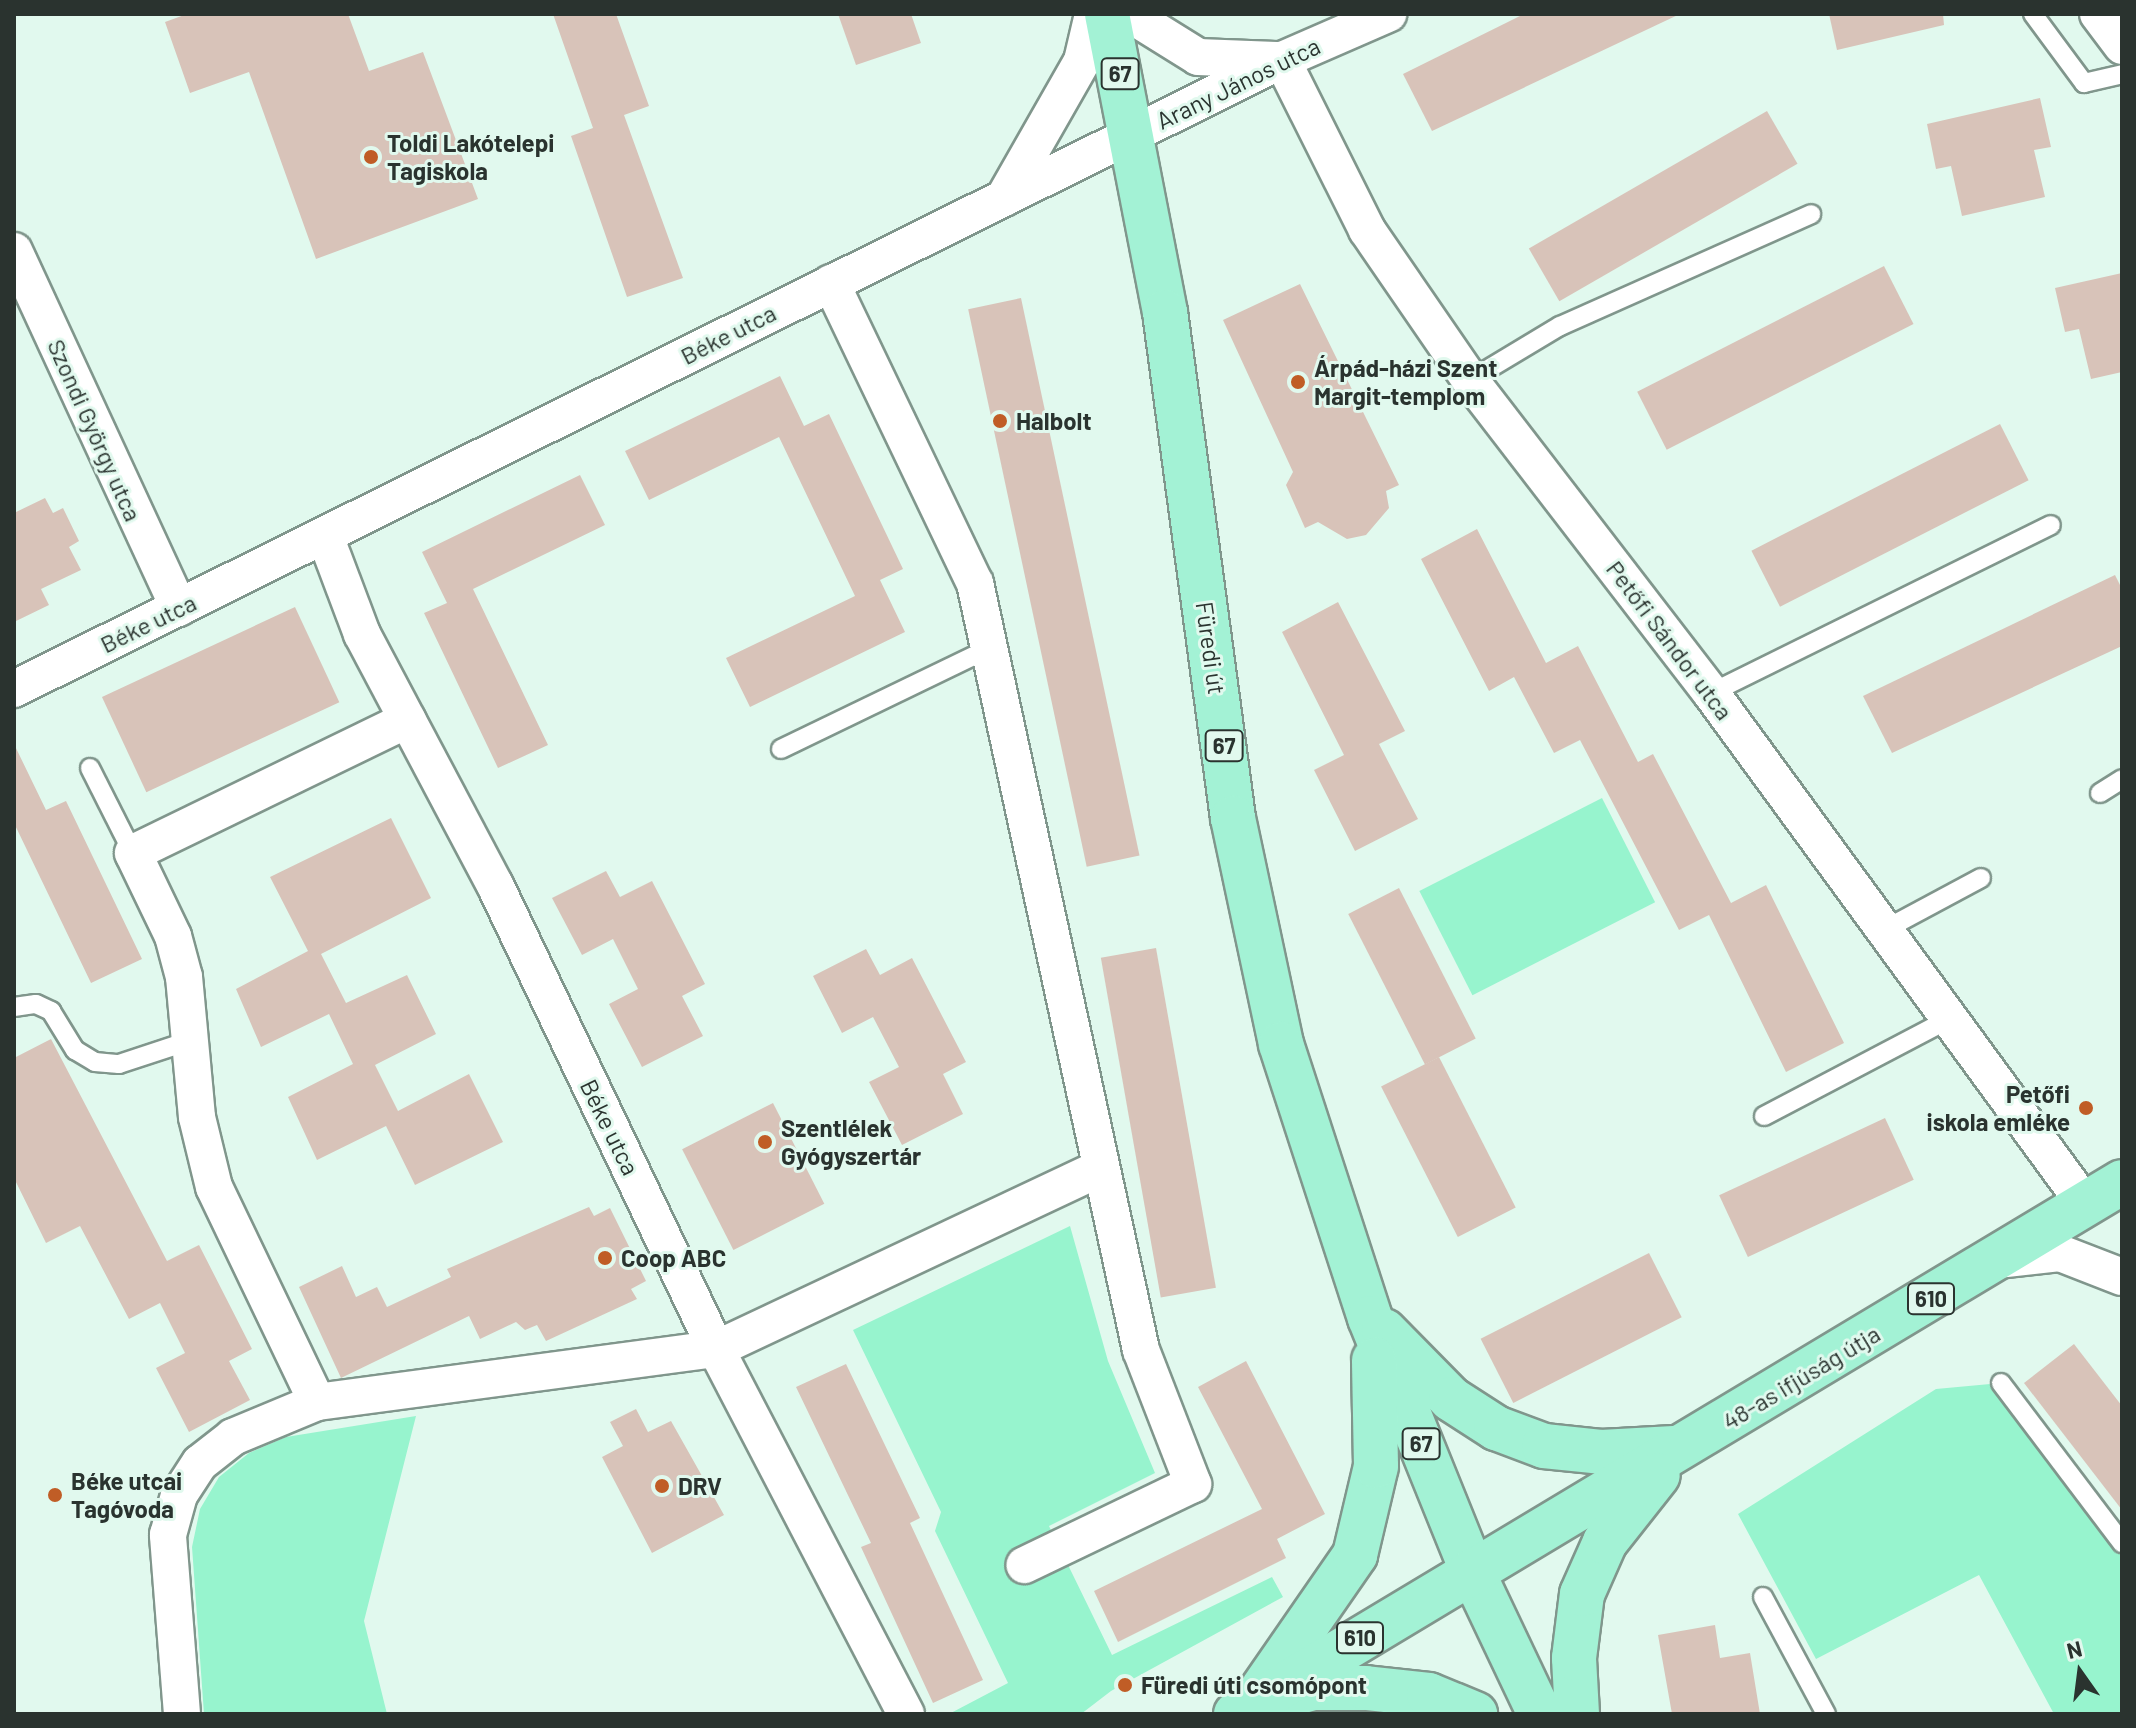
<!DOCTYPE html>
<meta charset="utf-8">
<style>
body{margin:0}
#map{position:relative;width:2136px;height:1728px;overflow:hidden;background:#e1f9ee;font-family:Barlow,sans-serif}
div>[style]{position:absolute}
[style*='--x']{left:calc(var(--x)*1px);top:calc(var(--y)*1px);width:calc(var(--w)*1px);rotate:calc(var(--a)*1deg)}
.green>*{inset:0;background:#97f4ce;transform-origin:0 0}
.building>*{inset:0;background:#d8c3b9;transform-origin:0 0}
.roads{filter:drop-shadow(2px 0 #80968c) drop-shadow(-2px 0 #80968c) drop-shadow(0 2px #80968c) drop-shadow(0 -2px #80968c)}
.lane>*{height:18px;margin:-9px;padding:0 9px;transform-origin:9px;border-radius:9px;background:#fff}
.street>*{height:36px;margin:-18px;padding:0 18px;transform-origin:18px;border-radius:18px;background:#fff}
.primary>*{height:44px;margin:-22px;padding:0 22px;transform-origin:22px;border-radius:22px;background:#a3f2d5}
.dots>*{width:22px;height:22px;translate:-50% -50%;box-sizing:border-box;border:4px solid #e1f9ee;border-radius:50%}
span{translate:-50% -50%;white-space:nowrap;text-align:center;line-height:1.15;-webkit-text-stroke:6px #e1f9ee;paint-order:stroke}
.shield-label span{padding:2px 6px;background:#e1f9ee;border:2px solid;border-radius:6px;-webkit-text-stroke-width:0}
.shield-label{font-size:22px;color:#2a332f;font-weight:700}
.street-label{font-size:24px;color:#2a332f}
.poi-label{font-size:24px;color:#2a332f;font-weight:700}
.left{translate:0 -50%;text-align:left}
.right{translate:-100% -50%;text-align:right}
.frame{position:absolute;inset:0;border:16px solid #2a332f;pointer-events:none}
.north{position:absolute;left:2040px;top:1632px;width:80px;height:80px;-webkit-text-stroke:6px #e1f9ee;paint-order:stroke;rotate:346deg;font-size:22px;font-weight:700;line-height:32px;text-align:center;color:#2a332f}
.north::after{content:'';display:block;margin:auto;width:28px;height:36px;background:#2a332f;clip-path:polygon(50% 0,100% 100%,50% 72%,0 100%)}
</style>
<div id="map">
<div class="green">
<i style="left:1602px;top:798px;width:117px;height:205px;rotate:63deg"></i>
<i style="clip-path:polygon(1070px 1226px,1108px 1361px,1155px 1473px,1049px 1526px,1112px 1655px,1272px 1577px,1283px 1597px,1111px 1691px,1081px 1714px,949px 1714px,1008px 1683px,935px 1531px,941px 1512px,853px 1330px)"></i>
<i style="clip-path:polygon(2001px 1383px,2122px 1543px,2122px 1714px,2054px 1714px,1979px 1575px,1816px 1659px,1738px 1514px,1936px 1389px)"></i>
<i style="clip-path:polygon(416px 1416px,364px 1621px,387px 1714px,204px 1714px,192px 1547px,200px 1509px,219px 1477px,249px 1453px,286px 1437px)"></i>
</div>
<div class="building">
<i style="clip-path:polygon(187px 14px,348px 14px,369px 71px,423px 52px,478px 199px,316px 259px,249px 72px,190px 93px,165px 22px)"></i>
<i style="clip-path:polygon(553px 14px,616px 14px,649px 106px,624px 115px,683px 278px,627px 297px,571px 136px,593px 128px)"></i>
<i style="clip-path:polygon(838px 14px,911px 14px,921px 43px,856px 65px)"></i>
<i style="clip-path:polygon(1524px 14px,1680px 14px,1432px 131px,1403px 74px)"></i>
<i style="clip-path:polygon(1829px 14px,1943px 14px,1944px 25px,1837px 50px)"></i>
<i style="clip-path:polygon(2040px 98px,2051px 147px,2034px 150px,2045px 197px,1962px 216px,1951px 166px,1936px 169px,1927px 124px)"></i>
<i style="left:1767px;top:111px;width:61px;height:275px;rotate:60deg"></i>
<i style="left:1884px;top:266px;width:65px;height:277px;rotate:63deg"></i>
<i style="clip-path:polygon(2122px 273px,2122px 372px,2091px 379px,2079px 329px,2065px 332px,2055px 288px)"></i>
<i style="clip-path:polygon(1300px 284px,1399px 485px,1386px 491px,1389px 508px,1366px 535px,1347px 539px,1318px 522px,1305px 528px,1286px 485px,1293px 472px,1223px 320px)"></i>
<i style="left:1021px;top:298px;width:570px;height:54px;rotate:78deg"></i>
<i style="clip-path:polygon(780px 376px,804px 426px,829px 414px,903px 569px,880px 580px,905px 632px,750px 707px,726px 658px,855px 596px,779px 437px,649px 500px,625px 451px)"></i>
<i style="left:2000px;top:424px;width:63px;height:279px;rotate:63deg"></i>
<i style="clip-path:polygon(580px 475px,605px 525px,473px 589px,548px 745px,498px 768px,424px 613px,447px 603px,422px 552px)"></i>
<i style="clip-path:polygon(45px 498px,53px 513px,63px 508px,79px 541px,69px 547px,81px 570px,41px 589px,49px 605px,14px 622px,14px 513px)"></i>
<i style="clip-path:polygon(1477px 529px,1546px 663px,1578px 646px,1638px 762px,1653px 754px,1731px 903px,1766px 885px,1844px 1043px,1786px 1072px,1709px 915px,1679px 930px,1580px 740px,1554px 753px,1514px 677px,1489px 691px,1421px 559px)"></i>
<i style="clip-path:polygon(2115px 575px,2122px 589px,2122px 646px,1892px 753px,1863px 696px)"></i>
<i style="clip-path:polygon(1338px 602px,1405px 731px,1379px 744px,1418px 819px,1355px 851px,1314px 770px,1344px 755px,1282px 632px)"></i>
<i style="left:295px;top:607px;width:105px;height:213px;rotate:65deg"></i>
<i style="clip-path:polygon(14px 744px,46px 810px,66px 801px,142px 959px,91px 983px,14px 823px)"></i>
<i style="clip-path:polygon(391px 818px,431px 898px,321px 954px,346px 1003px,407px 975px,436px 1034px,375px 1065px,398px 1111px,469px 1074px,503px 1142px,415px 1185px,386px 1126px,317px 1160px,288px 1097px,353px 1064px,329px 1014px,261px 1047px,236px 989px,308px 951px,270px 877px)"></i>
<i style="clip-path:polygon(606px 871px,620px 897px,652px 881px,705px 984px,682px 996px,703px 1036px,642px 1067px,609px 1004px,638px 989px,613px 939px,582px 955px,552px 898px)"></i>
<i style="left:1399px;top:888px;width:169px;height:57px;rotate:63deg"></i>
<i style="left:1156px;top:948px;width:345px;height:56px;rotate:80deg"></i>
<i style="clip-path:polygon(866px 949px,880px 975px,912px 958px,966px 1062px,943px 1074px,963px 1114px,902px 1145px,869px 1082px,899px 1067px,873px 1017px,842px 1033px,813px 976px)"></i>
<i style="clip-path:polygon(51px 1039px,167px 1261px,199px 1245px,252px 1349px,229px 1361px,250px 1400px,189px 1432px,156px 1368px,185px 1353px,160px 1303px,129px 1319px,80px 1226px,46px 1243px,14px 1178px,14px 1058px)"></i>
<i style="left:1439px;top:1057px;width:169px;height:65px;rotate:63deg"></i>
<i style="left:773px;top:1103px;width:113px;height:102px;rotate:63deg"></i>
<i style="left:1885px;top:1118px;width:68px;height:183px;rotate:65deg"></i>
<i style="clip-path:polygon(589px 1207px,594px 1216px,610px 1208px,646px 1281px,631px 1289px,637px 1299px,546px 1341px,537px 1325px,525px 1330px,516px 1322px,480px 1339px,469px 1316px,341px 1378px,299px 1287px,342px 1266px,356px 1297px,377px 1287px,387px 1307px,451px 1277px,447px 1269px)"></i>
<i style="left:1649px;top:1253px;width:72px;height:189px;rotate:63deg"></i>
<i style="clip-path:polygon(2074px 1344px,2122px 1406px,2122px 1510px,2024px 1383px)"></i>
<i style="clip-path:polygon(1246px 1361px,1325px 1514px,1277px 1539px,1286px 1558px,1118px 1642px,1094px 1591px,1262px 1509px,1198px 1387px)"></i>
<i style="clip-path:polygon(846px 1364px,920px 1518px,910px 1523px,983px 1680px,933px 1703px,861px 1547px,871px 1543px,796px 1387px)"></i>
<i style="clip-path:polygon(636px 1409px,648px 1432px,671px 1421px,724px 1515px,652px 1553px,602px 1457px,623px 1446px,610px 1422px)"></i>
<i style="clip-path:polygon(1715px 1625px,1720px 1658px,1750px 1653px,1760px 1714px,1672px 1714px,1658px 1635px)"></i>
</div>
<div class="roads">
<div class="lane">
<i style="--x:2033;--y:14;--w:86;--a:53.5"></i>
<i style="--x:2084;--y:83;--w:39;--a:-13"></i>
<i style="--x:1470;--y:380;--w:105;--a:-31"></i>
<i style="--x:1560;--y:326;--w:275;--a:-24"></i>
<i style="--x:1711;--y:693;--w:379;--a:-26.3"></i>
<i style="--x:781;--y:749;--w:234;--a:-25.8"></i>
<i style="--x:90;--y:768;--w:95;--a:63.2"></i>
<i style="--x:2100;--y:793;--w:26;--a:-32"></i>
<i style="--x:1884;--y:930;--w:110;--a:-28.2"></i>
<i style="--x:14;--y:1007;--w:22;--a:-8"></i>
<i style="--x:36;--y:1004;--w:17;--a:25"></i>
<i style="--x:51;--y:1011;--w:46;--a:58.4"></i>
<i style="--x:75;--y:1050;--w:23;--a:31"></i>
<i style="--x:95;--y:1062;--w:24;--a:5"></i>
<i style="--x:119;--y:1064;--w:74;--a:-18.2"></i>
<i style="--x:1764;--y:1116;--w:209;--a:-27.7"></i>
<i style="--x:2001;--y:1383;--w:201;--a:52.9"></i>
<i style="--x:1763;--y:1597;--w:133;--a:61.7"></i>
</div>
<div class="street">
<i style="--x:1129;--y:14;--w:81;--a:31.9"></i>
<i style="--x:1198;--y:57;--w:78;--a:2.2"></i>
<i style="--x:2098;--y:14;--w:40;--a:53"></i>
<i style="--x:1282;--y:60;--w:190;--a:63.4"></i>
<i style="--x:1367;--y:230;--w:182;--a:55.5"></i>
<i style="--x:1470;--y:380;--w:395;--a:52.4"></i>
<i style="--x:1711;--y:693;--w:633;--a:53.8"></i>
<i style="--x:1004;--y:198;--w:158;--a:-60.3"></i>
<i style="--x:1082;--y:61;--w:48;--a:-76.8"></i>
<i style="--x:14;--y:251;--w:393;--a:65.2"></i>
<i style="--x:831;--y:283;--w:333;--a:64.4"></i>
<i style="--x:975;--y:583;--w:785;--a:77.79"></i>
<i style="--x:1141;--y:1350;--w:144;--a:68.8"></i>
<i style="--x:1193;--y:1484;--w:187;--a:154.3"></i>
<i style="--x:325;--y:536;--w:105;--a:69.3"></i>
<i style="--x:362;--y:634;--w:284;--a:62.1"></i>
<i style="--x:495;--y:885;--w:514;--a:64.53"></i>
<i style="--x:716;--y:1349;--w:411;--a:62.5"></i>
<i style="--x:14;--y:689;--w:1415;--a:-26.38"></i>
<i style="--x:1282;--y:60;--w:116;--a:-23.5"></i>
<i style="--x:1997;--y:1260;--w:63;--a:-6.3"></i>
<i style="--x:2060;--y:1253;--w:66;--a:21.2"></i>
<i style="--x:317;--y:1402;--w:238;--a:-115.6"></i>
<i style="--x:214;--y:1187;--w:72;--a:-103.7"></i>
<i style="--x:197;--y:1117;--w:141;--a:-95.3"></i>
<i style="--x:184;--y:977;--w:42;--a:-105"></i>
<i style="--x:173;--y:936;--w:92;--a:-115.7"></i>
<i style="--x:133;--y:853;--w:305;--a:-25.9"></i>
<i style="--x:182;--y:1714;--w:180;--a:-94.5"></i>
<i style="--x:168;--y:1535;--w:41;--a:-74.6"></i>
<i style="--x:179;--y:1495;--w:38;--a:-57"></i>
<i style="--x:200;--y:1463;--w:42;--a:-38.2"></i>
<i style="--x:233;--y:1437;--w:91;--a:-22.6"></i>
<i style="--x:317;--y:1402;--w:403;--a:-7.6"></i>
<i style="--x:716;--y:1349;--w:425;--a:-25.2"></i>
</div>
<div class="primary">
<i style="--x:1107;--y:14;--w:304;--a:79"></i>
<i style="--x:1165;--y:312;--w:511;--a:82.35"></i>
<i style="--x:1233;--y:818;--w:231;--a:78"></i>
<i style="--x:1281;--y:1044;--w:288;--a:72"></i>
<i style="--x:1370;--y:1318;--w:273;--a:68"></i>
<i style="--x:1472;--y:1571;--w:158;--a:64.6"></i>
<i style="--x:1384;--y:1331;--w:95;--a:45.4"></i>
<i style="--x:1451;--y:1399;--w:54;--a:32.8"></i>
<i style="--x:1496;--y:1428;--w:51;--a:20.6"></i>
<i style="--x:1544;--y:1446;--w:57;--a:6"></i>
<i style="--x:1601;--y:1452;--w:73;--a:-3.1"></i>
<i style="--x:1263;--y:1688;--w:162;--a:-55.3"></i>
<i style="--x:1355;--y:1555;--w:91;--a:-76.7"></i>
<i style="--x:1376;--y:1466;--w:106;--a:-91.1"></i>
<i style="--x:1278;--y:1698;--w:37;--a:-16"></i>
<i style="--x:1314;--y:1688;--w:52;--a:0"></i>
<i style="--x:1366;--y:1688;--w:63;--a:6.3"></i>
<i style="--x:1429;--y:1695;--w:50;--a:22.4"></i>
<i style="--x:1236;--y:1714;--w:1033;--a:-30.98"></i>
<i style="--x:1577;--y:1714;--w:56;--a:-93.1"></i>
<i style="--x:1574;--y:1658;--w:64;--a:-82.9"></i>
<i style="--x:1582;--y:1594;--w:57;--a:-66.1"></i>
<i style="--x:1605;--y:1542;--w:85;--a:-51.7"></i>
</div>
</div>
<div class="dots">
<i style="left:371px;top:157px;background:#c05d26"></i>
<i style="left:1298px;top:382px;background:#c05d26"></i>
<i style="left:1000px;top:421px;background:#c05d26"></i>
<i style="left:2086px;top:1108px;background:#c05d26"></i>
<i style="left:765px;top:1142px;background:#c05d26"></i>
<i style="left:605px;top:1258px;background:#c05d26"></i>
<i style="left:662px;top:1486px;background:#c05d26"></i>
<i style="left:55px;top:1495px;background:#c05d26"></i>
<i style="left:1125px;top:1685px;background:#c05d26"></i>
</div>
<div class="shield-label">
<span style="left:1120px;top:74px">67</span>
<span style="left:1224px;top:746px">67</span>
<span style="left:1931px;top:1299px">610</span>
<span style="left:1421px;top:1444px">67</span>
<span style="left:1360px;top:1638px">610</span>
</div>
<div class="street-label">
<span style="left:1238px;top:83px;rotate:-26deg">Arany János utca</span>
<span style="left:728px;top:334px;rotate:-27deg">Béke utca</span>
<span style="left:95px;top:430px;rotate:66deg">Szondi György utca</span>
<span style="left:148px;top:623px;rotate:-26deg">Béke utca</span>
<span style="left:1670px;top:640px;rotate:53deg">Petőfi Sándor utca</span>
<span style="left:1211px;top:648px;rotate:82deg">Füredi út</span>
<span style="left:610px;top:1127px;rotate:64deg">Béke utca</span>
<span style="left:1801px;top:1377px;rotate:-31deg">48-as ifjúság útja</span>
</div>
<div class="poi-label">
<span class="left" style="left:387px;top:157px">Toldi Lakótelepi<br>Tagiskola</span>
<span class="left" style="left:1314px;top:382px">Árpád-házi Szent<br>Margit-templom</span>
<span class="left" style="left:1016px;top:421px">Halbolt</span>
<span class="right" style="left:2070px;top:1108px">Petőfi<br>iskola emléke</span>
<span class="left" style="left:781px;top:1142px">Szentlélek<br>Gyógyszertár</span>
<span class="left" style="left:621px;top:1258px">Coop ABC</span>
<span class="left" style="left:71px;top:1495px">Béke utcai<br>Tagóvoda</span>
<span class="left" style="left:678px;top:1486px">DRV</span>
<span class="left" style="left:1141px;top:1685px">Füredi úti csomópont</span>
</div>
<div class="frame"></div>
<div class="north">N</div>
</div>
